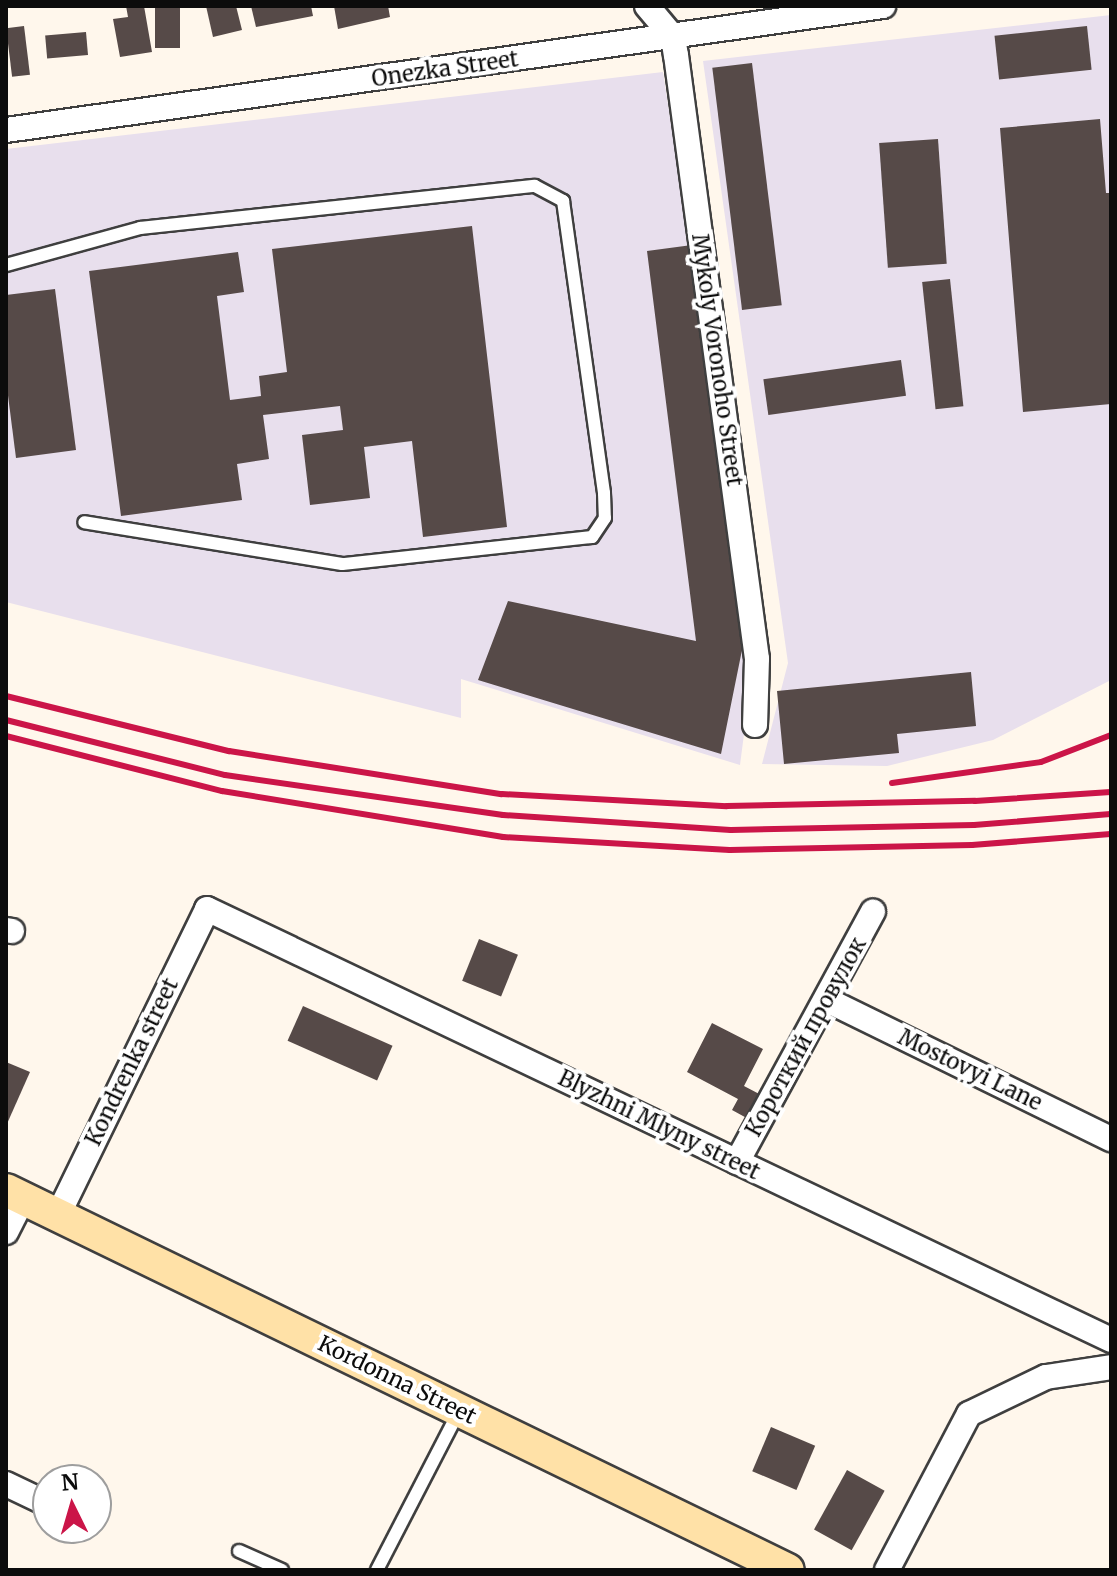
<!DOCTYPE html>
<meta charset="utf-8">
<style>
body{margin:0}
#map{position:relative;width:1117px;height:1576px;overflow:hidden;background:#fff7ec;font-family:Merriweather,serif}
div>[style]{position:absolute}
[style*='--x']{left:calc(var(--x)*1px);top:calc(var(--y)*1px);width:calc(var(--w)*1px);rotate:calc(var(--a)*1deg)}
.industrial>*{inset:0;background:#e8dfed}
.building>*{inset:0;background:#564a48;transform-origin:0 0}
.roads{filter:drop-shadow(2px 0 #3f3f3f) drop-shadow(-2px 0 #3f3f3f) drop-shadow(0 2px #3f3f3f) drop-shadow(0 -2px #3f3f3f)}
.service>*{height:12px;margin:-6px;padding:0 6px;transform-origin:6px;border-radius:6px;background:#fff}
.minor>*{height:24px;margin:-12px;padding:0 12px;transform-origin:12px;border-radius:12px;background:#fff}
.secondary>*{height:32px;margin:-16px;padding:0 16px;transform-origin:16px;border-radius:16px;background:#ffe1a7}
.rail>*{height:6px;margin:-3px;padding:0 3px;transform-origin:3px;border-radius:3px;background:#cb1548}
span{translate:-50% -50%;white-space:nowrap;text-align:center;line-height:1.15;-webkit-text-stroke:8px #fff;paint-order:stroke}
.street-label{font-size:22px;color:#0c0c0c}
.frame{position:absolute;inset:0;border:8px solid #0c0c0c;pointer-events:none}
.north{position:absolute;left:32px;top:1464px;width:80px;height:80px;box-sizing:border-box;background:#fff;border:2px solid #9e9e9e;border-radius:50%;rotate:355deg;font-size:22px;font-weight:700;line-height:32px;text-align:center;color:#0c0c0c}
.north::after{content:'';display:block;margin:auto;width:28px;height:36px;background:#cb1548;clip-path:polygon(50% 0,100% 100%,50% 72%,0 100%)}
</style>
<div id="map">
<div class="industrial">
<i style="clip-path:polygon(1111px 15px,1111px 680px,993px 740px,887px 766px,762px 764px,788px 663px,703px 61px)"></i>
<i style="clip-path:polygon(663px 72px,754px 657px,740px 765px,461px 679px,461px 718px,6px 602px,6px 149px)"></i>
</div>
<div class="building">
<i style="clip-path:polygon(126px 6px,144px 6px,152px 52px,120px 57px,113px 19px,128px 17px)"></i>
<i style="left:155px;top:6px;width:25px;height:42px"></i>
<i style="clip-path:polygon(206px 6px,236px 6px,242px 30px,213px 37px)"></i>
<i style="clip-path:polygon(251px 6px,311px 6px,313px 16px,256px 27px)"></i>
<i style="clip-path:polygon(334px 6px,388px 6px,390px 17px,338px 29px)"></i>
<i style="left:24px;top:26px;width:49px;height:18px;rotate:83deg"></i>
<i style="left:1087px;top:26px;width:44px;height:93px;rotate:84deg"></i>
<i style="left:86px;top:32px;width:23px;height:41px;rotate:85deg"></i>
<i style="left:752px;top:63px;width:244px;height:40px;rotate:83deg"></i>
<i style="clip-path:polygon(1100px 119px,1106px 193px,1111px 193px,1111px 404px,1023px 412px,1000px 128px)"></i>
<i style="left:938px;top:139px;width:125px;height:59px;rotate:86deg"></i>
<i style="clip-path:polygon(472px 226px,507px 527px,423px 537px,412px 441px,364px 447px,370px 498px,310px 505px,302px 435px,343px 430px,340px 406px,263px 415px,269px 459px,237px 464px,242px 500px,121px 516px,89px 271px,238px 252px,244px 292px,217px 296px,230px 400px,261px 396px,259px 376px,287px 372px,272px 249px)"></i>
<i style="clip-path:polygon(692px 245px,742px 650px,721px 754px,478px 680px,508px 601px,696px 641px,647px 251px)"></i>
<i style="left:950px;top:279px;width:128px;height:28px;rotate:84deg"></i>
<i style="clip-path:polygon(55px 289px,76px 450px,16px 458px,6px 380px,6px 295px)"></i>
<i style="left:901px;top:360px;width:36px;height:139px;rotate:82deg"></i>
<i style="clip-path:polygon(971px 672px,976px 726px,897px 734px,899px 753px,784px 764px,777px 691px)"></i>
<i style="left:479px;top:939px;width:42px;height:45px;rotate:22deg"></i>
<i style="left:303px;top:1006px;width:98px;height:38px;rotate:24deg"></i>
<i style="clip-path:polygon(712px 1023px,763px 1049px,744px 1086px,767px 1098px,754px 1122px,732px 1110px,738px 1099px,687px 1072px)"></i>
<i style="clip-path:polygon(6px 1062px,30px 1072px,6px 1126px)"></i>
<i style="left:771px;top:1427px;width:48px;height:48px;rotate:23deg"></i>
<i style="left:847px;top:1470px;width:43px;height:68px;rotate:29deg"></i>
</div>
<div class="roads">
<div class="service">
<i style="--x:6;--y:265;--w:139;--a:-15.4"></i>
<i style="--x:140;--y:228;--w:397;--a:-6.1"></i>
<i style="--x:535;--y:186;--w:32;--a:28"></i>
<i style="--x:563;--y:201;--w:295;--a:82"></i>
<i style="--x:604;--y:493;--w:25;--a:88"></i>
<i style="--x:605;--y:518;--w:23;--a:124"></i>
<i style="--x:592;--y:537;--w:251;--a:173.8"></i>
<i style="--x:342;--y:564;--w:261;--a:-170.8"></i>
<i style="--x:239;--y:1551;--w:47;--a:23.8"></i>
<i style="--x:377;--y:1570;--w:177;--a:-62.7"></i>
</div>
<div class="minor">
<i style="--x:647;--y:6;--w:40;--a:50"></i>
<i style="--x:673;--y:37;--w:18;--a:81"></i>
<i style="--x:676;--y:55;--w:609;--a:82.36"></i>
<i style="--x:757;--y:659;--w:66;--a:91.7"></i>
<i style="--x:6;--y:130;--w:886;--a:-8.05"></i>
<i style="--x:6;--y:930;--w:6;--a:9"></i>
<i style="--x:829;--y:1001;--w:314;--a:26.1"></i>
<i style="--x:737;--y:1162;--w:285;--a:-61.5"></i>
<i style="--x:58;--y:1215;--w:340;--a:-64"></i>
<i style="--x:207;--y:909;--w:1001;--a:25.49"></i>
<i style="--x:6;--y:1232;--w:38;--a:-63"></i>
<i style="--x:6;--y:1484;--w:47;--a:25.5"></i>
<i style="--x:887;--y:1570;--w:176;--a:-62.3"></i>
<i style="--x:969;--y:1414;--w:85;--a:-25.7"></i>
<i style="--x:1046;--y:1377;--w:66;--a:-8.7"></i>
</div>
<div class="secondary">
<i style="--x:6;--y:1190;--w:869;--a:25.92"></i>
</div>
</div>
<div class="rail">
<i style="--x:6;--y:696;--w:230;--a:13.9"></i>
<i style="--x:229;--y:751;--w:276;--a:9"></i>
<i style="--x:502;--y:794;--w:225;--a:3.1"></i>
<i style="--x:727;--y:806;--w:248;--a:-1.2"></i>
<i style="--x:975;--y:801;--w:136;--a:-3.8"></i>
<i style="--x:6;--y:720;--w:226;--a:14.1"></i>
<i style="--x:225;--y:775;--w:281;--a:8.2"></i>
<i style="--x:503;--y:815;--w:228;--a:3.8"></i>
<i style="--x:731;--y:830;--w:243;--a:-1.2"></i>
<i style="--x:974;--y:825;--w:137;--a:-4.6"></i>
<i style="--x:6;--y:736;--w:223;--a:14.3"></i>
<i style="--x:222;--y:791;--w:285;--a:9.3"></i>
<i style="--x:503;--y:837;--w:227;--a:3.3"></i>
<i style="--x:730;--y:850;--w:242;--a:-1.2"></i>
<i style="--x:972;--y:845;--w:139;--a:-4.5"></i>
<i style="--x:892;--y:783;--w:150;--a:-8"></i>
<i style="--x:1041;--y:762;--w:75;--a:-21.1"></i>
</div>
<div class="street-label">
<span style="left:445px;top:69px;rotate:-8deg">Onezka Street</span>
<span style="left:717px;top:360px;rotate:82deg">Mykoly Voronoho Street</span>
<span style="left:806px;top:1037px;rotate:-61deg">Короткий провулок</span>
<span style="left:132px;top:1062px;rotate:-64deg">Kondrenka street</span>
<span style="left:970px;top:1070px;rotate:26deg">Mostovyi Lane</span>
<span style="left:659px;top:1125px;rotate:26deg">Blyzhni Mlyny street</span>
<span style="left:397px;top:1380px;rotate:26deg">Kordonna Street</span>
</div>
<div class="frame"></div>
<div class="north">N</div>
</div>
